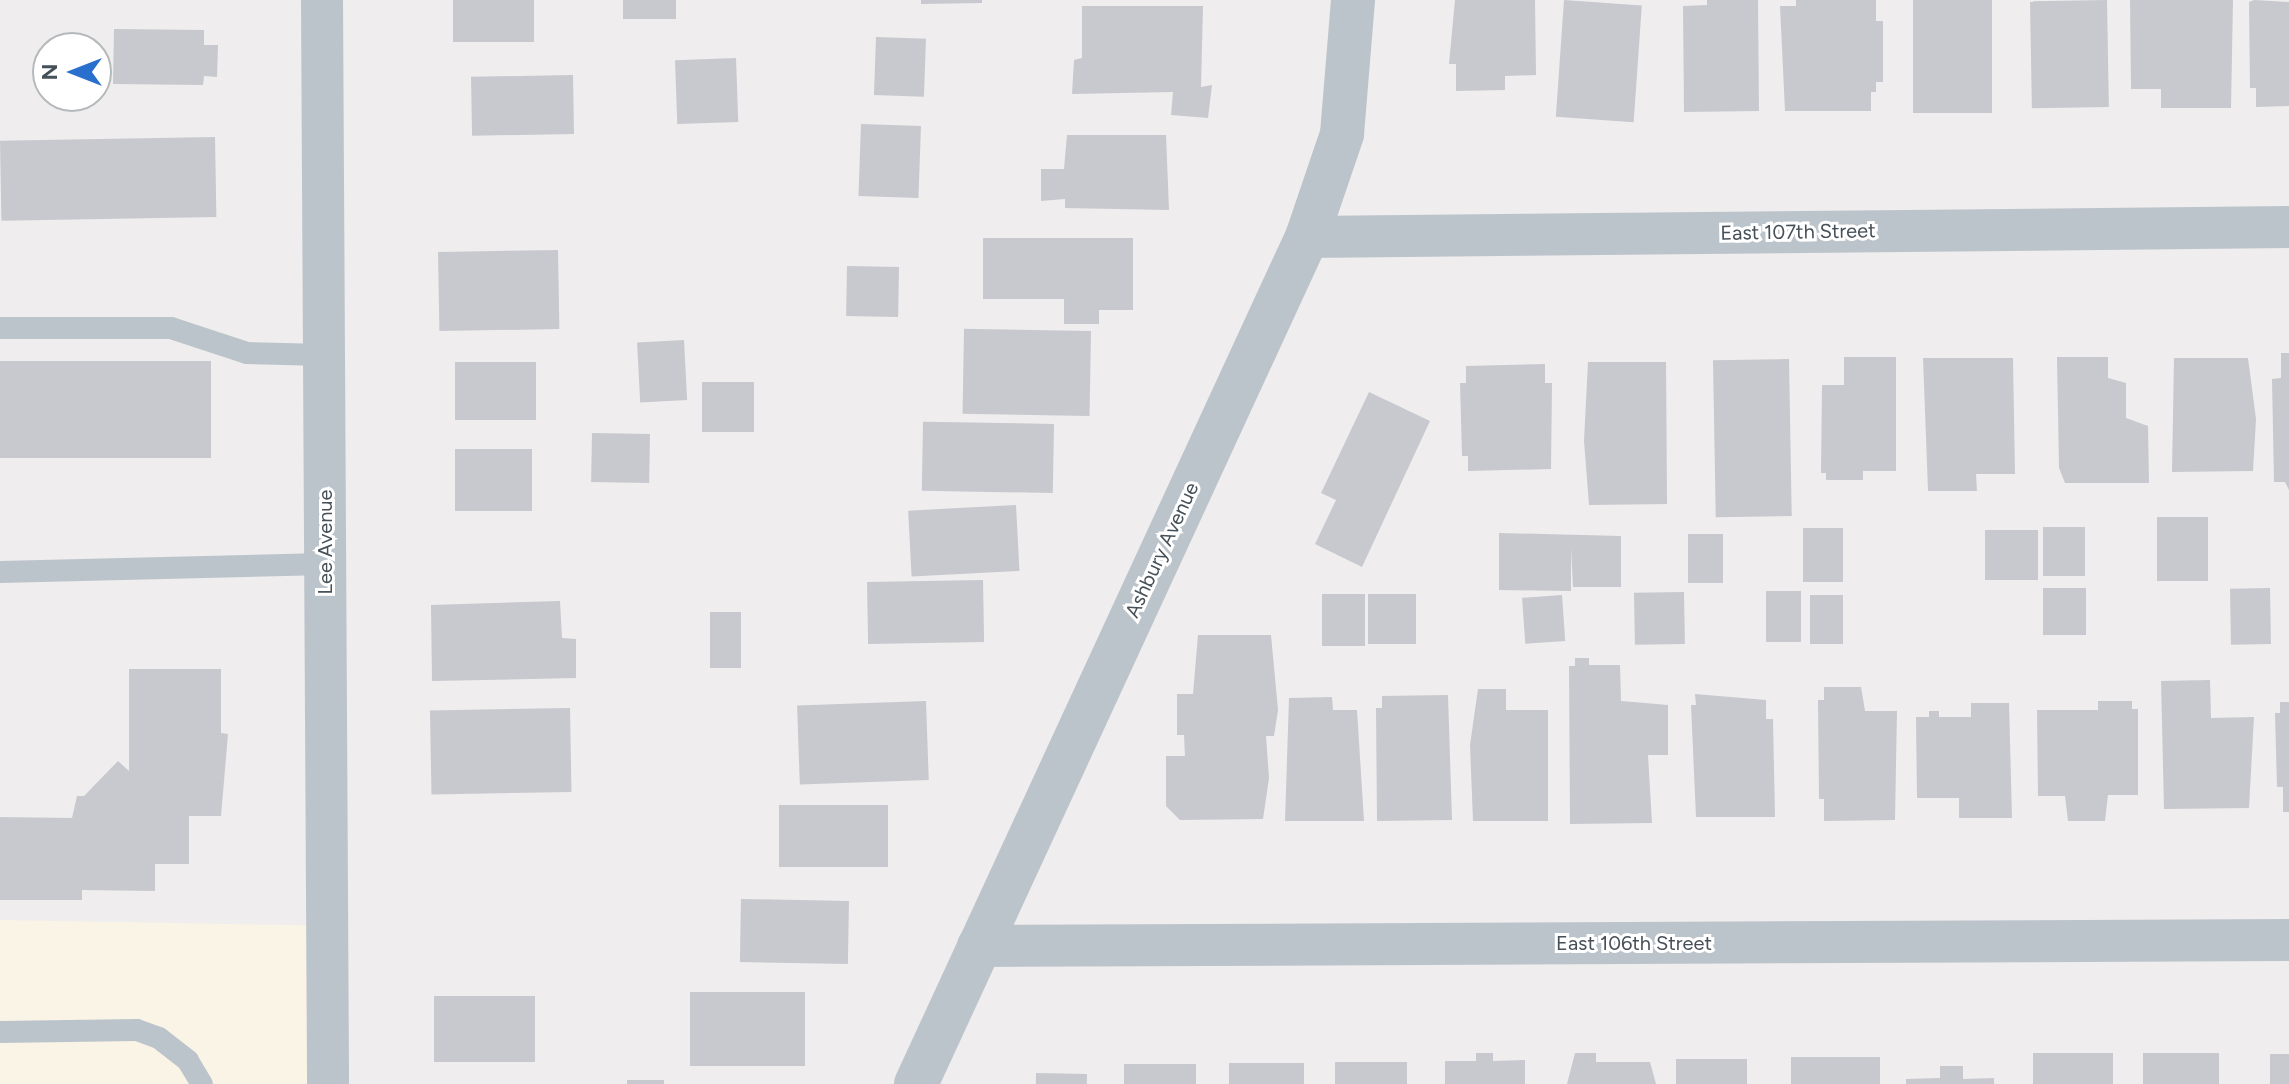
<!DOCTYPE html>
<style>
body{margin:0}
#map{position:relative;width:2289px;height:1084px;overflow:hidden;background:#efeded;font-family:Figtree,sans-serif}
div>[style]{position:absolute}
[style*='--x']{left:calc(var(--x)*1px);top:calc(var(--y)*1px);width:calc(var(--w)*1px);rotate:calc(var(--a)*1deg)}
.commercial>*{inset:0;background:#faf4e6;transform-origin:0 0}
.building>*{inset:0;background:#c7c9cf;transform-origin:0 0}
.service>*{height:22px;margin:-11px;padding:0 11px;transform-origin:11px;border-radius:11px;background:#bcc4cb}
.minor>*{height:42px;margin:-21px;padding:0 21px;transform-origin:21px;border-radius:21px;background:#bcc4cb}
.tertiary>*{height:44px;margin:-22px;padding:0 22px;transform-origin:22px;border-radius:22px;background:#bcc4cb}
span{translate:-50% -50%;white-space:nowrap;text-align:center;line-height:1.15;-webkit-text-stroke:6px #fff;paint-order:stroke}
.street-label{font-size:20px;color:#465058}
.north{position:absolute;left:32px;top:32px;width:80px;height:80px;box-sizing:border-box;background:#fff;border:2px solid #b5b9bc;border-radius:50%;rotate:270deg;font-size:22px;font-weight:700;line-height:32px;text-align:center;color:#465058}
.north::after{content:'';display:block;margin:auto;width:28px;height:36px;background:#286fce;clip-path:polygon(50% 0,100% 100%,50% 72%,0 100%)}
</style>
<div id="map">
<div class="commercial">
<i style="left:0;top:920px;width:327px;height:164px;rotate:1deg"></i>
</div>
<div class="building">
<i style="left:453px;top:0;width:81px;height:42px"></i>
<i style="left:623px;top:0;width:53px;height:19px"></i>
<i style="clip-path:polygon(921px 0,982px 0,982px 3px,921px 4px)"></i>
<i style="clip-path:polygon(1455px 0,1535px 0,1536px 75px,1505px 76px,1505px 90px,1456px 91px,1456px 64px,1449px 64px)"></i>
<i style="left:1564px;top:0;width:78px;height:117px;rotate:4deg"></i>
<i style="clip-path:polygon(1707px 0,1758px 0,1759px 111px,1684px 112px,1683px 6px,1707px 5px)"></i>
<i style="clip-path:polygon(1796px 0,1876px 0,1876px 21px,1883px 21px,1883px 82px,1876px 82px,1876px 92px,1871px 92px,1871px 111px,1785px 111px,1780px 6px,1796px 6px)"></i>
<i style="left:1913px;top:0;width:79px;height:113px"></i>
<i style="left:2107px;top:0;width:107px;height:77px;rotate:89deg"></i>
<i style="clip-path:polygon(2130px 0,2233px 0,2231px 108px,2161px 108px,2161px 89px,2131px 89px)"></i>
<i style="clip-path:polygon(2254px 0,2289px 2px,2289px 106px,2256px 107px,2256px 88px,2250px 88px,2249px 2px)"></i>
<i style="clip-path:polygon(1082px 6px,1203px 6px,1201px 87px,1212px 85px,1208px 118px,1171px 115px,1173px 92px,1072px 94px,1074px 60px,1082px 58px)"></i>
<i style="clip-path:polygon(114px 29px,204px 30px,204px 45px,218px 45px,217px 77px,204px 76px,203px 85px,113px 84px)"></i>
<i style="left:876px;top:37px;width:50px;height:58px;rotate:2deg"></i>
<i style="left:736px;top:58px;width:64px;height:61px;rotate:88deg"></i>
<i style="left:573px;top:75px;width:59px;height:102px;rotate:89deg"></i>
<i style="left:861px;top:124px;width:60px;height:72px;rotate:2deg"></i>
<i style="clip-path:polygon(1067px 135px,1166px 135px,1169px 210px,1065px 208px,1065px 199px,1041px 201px,1041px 169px,1064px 169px)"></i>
<i style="left:215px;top:137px;width:80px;height:215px;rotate:89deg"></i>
<i style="clip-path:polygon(983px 238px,1133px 238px,1133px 310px,1099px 310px,1099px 324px,1064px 324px,1064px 299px,983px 299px)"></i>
<i style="left:558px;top:250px;width:79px;height:120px;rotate:89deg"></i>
<i style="left:847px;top:266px;width:52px;height:50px;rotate:1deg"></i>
<i style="left:1091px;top:331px;width:85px;height:127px;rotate:91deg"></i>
<i style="left:684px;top:340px;width:60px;height:47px;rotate:87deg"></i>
<i style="clip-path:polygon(2281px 353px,2289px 353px,2289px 490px,2285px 482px,2274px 482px,2272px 379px,2281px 378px)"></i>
<i style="clip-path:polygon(1844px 357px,1896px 357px,1896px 471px,1863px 471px,1863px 480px,1826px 480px,1826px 473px,1821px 473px,1822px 385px,1844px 385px)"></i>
<i style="clip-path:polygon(2057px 357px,2108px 357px,2108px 378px,2126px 383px,2126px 418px,2148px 426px,2149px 483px,2065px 483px,2059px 468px)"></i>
<i style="clip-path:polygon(1923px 358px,2013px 358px,2015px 474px,1976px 474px,1977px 491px,1928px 491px)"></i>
<i style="clip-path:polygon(2174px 358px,2248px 358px,2256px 419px,2253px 471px,2172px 472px)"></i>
<i style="left:1789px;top:359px;width:157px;height:76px;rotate:89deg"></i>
<i style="left:211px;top:361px;width:97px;height:211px;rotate:90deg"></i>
<i style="left:455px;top:362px;width:81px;height:58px"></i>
<i style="clip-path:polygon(1588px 362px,1666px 362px,1667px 504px,1589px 505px,1584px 441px)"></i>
<i style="clip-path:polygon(1545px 364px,1545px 383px,1552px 383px,1551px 469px,1468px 471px,1468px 456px,1462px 456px,1460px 383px,1466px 383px,1466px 366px)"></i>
<i style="left:702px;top:382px;width:52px;height:50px"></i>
<i style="clip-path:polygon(1369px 392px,1430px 421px,1362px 567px,1315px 544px,1336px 500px,1321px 493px)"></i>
<i style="left:1054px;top:424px;width:69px;height:131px;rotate:91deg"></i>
<i style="left:592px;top:433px;width:58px;height:49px;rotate:1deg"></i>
<i style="left:455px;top:449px;width:77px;height:62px"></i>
<i style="left:1016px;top:505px;width:66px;height:108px;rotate:87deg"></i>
<i style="left:2157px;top:517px;width:51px;height:64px"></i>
<i style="left:2043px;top:527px;width:42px;height:49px"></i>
<i style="left:1803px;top:528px;width:40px;height:54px"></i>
<i style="left:1985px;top:530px;width:53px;height:50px"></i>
<i style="clip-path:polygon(1499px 533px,1621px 536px,1621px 587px,1573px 587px,1571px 548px,1571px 591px,1499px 590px)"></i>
<i style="left:1688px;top:534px;width:35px;height:49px"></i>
<i style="left:983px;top:580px;width:62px;height:116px;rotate:89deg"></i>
<i style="left:2043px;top:588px;width:43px;height:47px"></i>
<i style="left:2270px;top:588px;width:56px;height:40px;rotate:89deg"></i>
<i style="left:1766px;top:591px;width:35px;height:51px"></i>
<i style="left:1684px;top:592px;width:52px;height:50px;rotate:89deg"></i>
<i style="left:1322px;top:594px;width:43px;height:52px"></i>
<i style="left:1368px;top:594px;width:48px;height:50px"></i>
<i style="left:1562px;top:595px;width:46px;height:40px;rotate:86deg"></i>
<i style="left:1810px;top:595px;width:33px;height:49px"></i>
<i style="clip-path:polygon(560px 601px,562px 638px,576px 639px,576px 678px,432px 681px,431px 605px)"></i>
<i style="left:710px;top:612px;width:31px;height:56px"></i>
<i style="clip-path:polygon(1198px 635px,1271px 635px,1278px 710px,1274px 736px,1266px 736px,1269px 778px,1263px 819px,1180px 820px,1166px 806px,1166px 756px,1185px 756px,1184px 735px,1177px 735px,1177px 694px,1193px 694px)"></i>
<i style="clip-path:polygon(1575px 658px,1589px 658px,1589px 665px,1620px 665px,1621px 701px,1668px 705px,1668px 755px,1648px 755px,1652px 823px,1570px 824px,1569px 666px,1575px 666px)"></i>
<i style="clip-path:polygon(129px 669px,221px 669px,221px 733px,228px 734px,221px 816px,189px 816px,189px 864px,155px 864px,155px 891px,82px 890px,82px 900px,0 900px,0 817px,72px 818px,77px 796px,84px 796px,118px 761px,129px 771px)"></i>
<i style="clip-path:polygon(2210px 680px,2211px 718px,2254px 717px,2249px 808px,2164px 809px,2161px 681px)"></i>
<i style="clip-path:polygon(1824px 687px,1861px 687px,1865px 711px,1897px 711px,1895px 820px,1824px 821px,1824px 799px,1819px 799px,1818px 700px,1824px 700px)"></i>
<i style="clip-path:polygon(1478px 689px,1506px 689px,1506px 710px,1548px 710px,1548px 821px,1473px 821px,1470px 745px)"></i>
<i style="clip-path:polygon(1695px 694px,1766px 700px,1766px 719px,1773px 719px,1775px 817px,1696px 817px,1691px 705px,1696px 705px)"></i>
<i style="clip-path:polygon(1448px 695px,1452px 820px,1377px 821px,1376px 708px,1382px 708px,1382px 696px)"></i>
<i style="clip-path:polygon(1332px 697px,1333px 710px,1357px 710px,1364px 821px,1285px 821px,1289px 698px)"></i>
<i style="left:926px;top:701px;width:79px;height:129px;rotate:88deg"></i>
<i style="clip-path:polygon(2098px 701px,2132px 701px,2132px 709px,2138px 709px,2138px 795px,2108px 795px,2105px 821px,2068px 821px,2065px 796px,2038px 796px,2037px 710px,2098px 710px)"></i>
<i style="clip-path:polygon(2280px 702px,2289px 702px,2289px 812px,2283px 812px,2283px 787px,2277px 787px,2275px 713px,2280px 713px)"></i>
<i style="clip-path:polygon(1971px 703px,2009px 703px,2012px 818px,1959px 818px,1959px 798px,1917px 798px,1916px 717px,1929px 717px,1929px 711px,1939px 711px,1939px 717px,1971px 717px)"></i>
<i style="left:570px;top:708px;width:84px;height:140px;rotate:89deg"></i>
<i style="left:779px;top:805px;width:109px;height:62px"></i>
<i style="left:741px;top:899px;width:108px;height:63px;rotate:1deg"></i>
<i style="left:690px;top:992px;width:115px;height:74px"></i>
<i style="left:434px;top:996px;width:101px;height:66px"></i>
<i style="clip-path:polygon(1476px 1053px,1493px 1053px,1493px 1061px,1525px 1060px,1525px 1084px,1445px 1084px,1445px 1061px,1476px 1061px)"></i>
<i style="clip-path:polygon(1575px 1053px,1596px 1053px,1596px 1062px,1650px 1062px,1656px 1084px,1567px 1084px)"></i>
<i style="left:2113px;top:1053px;width:31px;height:80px;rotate:90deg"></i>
<i style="left:2143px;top:1053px;width:76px;height:31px"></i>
<i style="left:2270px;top:1054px;width:19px;height:30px"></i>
<i style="left:1791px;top:1057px;width:89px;height:27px"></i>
<i style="left:1676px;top:1059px;width:71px;height:25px"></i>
<i style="left:1335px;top:1062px;width:72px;height:22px"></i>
<i style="left:1304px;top:1063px;width:21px;height:75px;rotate:90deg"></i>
<i style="left:1124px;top:1064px;width:72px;height:20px"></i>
<i style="clip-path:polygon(1940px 1066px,1963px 1066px,1963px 1079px,1994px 1078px,1994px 1084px,1906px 1084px,1906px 1079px,1940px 1078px)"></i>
<i style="left:1036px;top:1073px;width:51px;height:11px;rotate:1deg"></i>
<i style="left:627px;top:1080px;width:37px;height:4px"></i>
</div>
<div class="service">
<i style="--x:0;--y:328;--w:171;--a:0"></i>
<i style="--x:171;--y:328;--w:80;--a:18.2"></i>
<i style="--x:247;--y:353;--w:77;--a:1.5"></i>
<i style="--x:0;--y:572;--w:325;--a:-1.4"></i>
<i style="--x:0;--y:1032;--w:137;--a:-0.8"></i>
<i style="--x:137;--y:1030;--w:23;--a:20"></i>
<i style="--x:159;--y:1038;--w:37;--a:38"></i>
<i style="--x:188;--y:1061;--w:27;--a:59"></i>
</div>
<div class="minor">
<i style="--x:322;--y:0;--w:1084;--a:89.68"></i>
<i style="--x:1307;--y:237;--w:982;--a:-0.58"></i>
<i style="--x:978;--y:946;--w:1311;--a:-0.26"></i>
</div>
<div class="tertiary">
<i style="--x:916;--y:1084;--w:933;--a:-65.22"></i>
<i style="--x:1307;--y:237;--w:109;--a:-71.2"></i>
<i style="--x:1342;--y:134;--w:134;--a:-85.3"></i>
</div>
<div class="street-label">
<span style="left:1798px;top:232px;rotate:-1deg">East 107th Street</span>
<span style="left:325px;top:542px;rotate:-90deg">Lee Avenue</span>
<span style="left:1162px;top:550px;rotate:-65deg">Ashbury Avenue</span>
<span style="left:1634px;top:943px">East 106th Street</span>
</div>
<div class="north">N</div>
</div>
